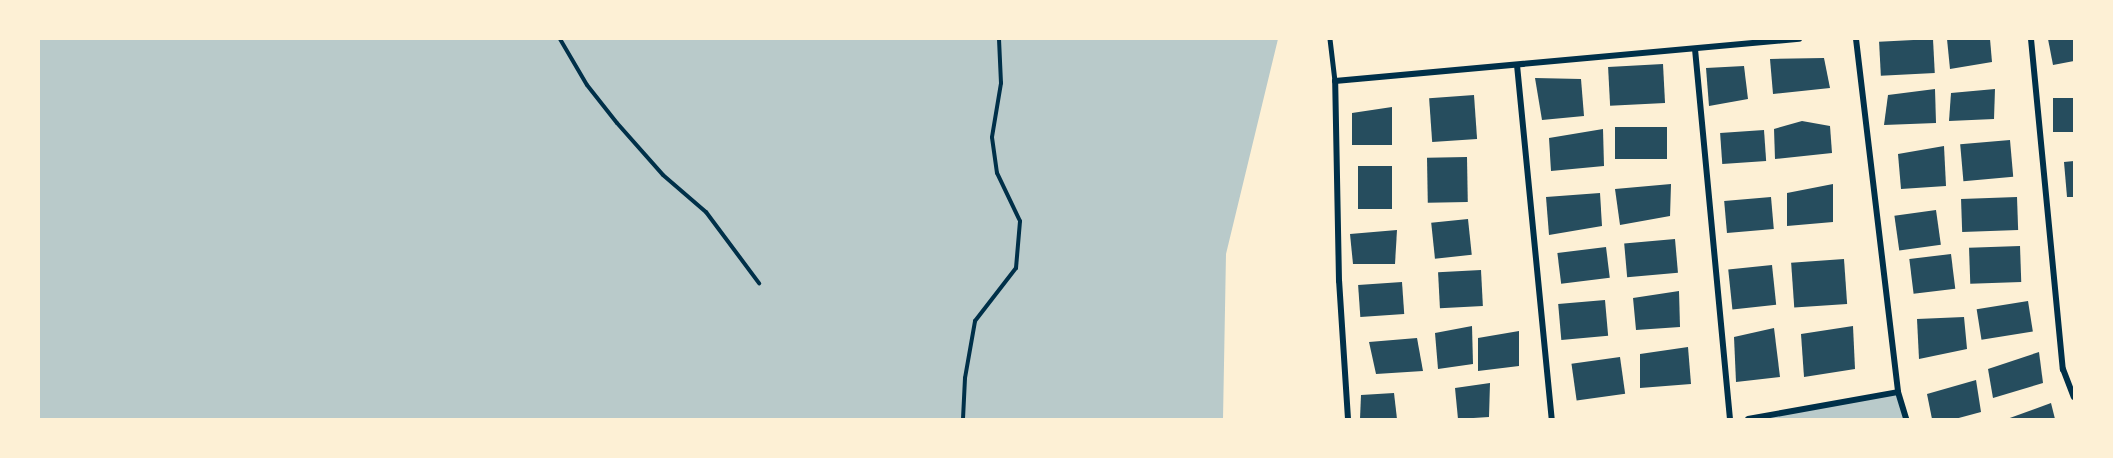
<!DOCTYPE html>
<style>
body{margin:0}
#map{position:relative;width:2113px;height:458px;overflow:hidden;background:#fdf0d5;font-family:"IBM Plex Serif",serif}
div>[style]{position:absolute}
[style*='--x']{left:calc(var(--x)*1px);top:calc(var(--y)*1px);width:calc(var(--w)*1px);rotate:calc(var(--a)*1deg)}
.green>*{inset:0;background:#b9caca}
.building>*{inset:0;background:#264d5e;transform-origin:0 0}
.path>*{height:4px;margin:-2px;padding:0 2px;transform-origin:2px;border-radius:2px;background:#003049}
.service>*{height:4.5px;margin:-2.25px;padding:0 2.25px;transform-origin:2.25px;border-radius:2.25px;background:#003049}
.minor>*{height:6px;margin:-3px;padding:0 3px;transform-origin:3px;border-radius:3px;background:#003049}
span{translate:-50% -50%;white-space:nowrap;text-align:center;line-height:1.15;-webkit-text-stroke:4.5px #fdf0d5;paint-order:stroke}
.frame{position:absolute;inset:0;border:40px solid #fdf0d5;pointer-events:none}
</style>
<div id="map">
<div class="green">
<i style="clip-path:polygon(39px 39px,1278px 39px,1226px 254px,1223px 419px,39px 419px)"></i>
<i style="clip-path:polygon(1898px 392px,1906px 419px,1748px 419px)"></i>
</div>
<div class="building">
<i style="left:1933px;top:39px;width:34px;height:54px;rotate:87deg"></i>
<i style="clip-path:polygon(1947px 39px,1990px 39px,1992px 62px,1950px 69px)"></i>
<i style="clip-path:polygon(2048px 39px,2074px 39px,2074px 61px,2053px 65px)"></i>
<i style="clip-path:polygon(1824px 58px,1830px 88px,1773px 94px,1770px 59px)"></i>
<i style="left:1663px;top:64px;width:39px;height:55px;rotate:87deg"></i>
<i style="clip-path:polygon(1744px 66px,1748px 99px,1709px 106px,1706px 68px)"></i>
<i style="clip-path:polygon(1535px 78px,1581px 79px,1584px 116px,1542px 120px)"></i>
<i style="clip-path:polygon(1935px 89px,1936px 123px,1884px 125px,1888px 95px)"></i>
<i style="clip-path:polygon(1995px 89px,1994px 119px,1949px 121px,1951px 93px)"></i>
<i style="left:1474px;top:95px;width:44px;height:45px;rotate:86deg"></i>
<i style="left:2074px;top:98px;width:34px;height:21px;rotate:90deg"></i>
<i style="clip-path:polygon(1392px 107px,1392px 145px,1352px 145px,1352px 113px)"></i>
<i style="clip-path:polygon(1802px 121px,1830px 126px,1832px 153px,1775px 159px,1774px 129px)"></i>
<i style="left:1667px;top:127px;width:32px;height:52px;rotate:90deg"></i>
<i style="clip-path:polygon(1603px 129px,1604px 166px,1551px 171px,1549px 138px)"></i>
<i style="left:1764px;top:130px;width:31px;height:44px;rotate:86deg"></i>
<i style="left:2010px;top:140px;width:37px;height:50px;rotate:85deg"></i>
<i style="clip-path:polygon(1944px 146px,1946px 186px,1901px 189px,1898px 154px)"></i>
<i style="left:1467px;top:157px;width:45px;height:40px;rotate:89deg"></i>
<i style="clip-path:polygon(2074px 161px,2074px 197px,2067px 197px,2064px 162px)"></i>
<i style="left:1392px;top:166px;width:43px;height:34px;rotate:90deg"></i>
<i style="clip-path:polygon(1671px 184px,1670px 216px,1620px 225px,1615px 189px)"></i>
<i style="clip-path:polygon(1833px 184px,1833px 222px,1787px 226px,1787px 193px)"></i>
<i style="clip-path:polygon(1600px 193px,1602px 226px,1549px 235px,1546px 197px)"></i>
<i style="left:1771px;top:197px;width:32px;height:47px;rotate:85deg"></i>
<i style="left:2017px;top:197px;width:33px;height:56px;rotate:88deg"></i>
<i style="left:1936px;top:210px;width:35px;height:42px;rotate:82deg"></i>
<i style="left:1468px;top:219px;width:36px;height:37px;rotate:84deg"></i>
<i style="clip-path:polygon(1397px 230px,1395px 264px,1353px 264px,1350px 234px)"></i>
<i style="left:1675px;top:239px;width:34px;height:51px;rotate:85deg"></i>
<i style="left:2020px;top:246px;width:36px;height:51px;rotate:88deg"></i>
<i style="left:1606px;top:247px;width:31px;height:49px;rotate:83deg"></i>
<i style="left:1951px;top:254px;width:35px;height:42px;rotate:83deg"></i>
<i style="left:1844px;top:259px;width:45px;height:53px;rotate:86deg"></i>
<i style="left:1772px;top:265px;width:40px;height:44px;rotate:84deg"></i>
<i style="left:1481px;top:270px;width:36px;height:43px;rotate:87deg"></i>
<i style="left:1402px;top:282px;width:32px;height:44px;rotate:86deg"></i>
<i style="clip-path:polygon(1679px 291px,1680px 327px,1636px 330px,1633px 298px)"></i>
<i style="left:1605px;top:300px;width:36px;height:47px;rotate:85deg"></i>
<i style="left:2028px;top:301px;width:31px;height:52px;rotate:81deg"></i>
<i style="clip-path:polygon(1964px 317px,1967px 349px,1919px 359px,1917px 319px)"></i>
<i style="clip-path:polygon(1472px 326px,1473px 364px,1438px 369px,1435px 333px)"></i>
<i style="clip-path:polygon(1853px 326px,1855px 369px,1804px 377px,1801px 334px)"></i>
<i style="clip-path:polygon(1774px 328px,1780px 377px,1736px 382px,1734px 337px)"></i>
<i style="clip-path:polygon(1519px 331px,1519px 366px,1478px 371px,1478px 338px)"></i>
<i style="clip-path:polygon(1417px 338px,1423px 371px,1376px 374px,1369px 342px)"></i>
<i style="clip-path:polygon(1688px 347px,1691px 384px,1640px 388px,1640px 354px)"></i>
<i style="clip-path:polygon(2039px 352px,2043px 383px,1993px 398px,1988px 369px)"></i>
<i style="left:1620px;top:357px;width:37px;height:49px;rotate:82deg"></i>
<i style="clip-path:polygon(1976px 380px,1981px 412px,1955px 419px,1932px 419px,1927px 394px)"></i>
<i style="clip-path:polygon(1490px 383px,1489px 417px,1458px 419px,1455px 388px)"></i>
<i style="clip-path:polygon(1394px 393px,1397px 419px,1360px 419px,1361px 395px)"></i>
<i style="clip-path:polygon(2051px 403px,2055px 419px,2007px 419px)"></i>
</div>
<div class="path">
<i style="--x:560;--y:39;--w:53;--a:59.6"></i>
<i style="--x:587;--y:85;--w:48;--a:51.7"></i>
<i style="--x:617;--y:123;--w:69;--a:48.5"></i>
<i style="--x:663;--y:175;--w:57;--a:40.7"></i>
<i style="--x:706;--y:212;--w:89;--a:53.3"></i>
<i style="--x:963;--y:419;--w:41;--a:-87.2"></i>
<i style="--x:965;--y:378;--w:58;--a:-80"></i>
<i style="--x:975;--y:321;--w:67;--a:-52.3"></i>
<i style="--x:1016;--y:268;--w:47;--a:-85.1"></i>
<i style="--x:1020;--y:221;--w:53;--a:-115.6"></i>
<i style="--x:997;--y:173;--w:36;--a:-98"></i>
<i style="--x:992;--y:137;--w:55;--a:-80.5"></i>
<i style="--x:1001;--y:83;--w:44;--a:-92.6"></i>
</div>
<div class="service">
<i style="--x:1330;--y:39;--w:42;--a:83.2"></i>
</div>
<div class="minor">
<i style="--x:1856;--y:39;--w:355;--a:83.2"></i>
<i style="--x:1898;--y:392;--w:28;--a:73"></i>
<i style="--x:2031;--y:39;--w:332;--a:84.5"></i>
<i style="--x:2063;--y:369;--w:30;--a:69"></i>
<i style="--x:1695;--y:49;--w:372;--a:84.6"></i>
<i style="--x:1517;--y:65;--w:356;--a:84.4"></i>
<i style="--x:1348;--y:419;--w:138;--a:-93.7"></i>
<i style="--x:1339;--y:281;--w:200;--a:-91.1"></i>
<i style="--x:1335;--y:81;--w:466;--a:-5.2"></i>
<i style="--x:1748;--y:419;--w:152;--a:-10.2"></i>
</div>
<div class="frame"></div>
</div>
